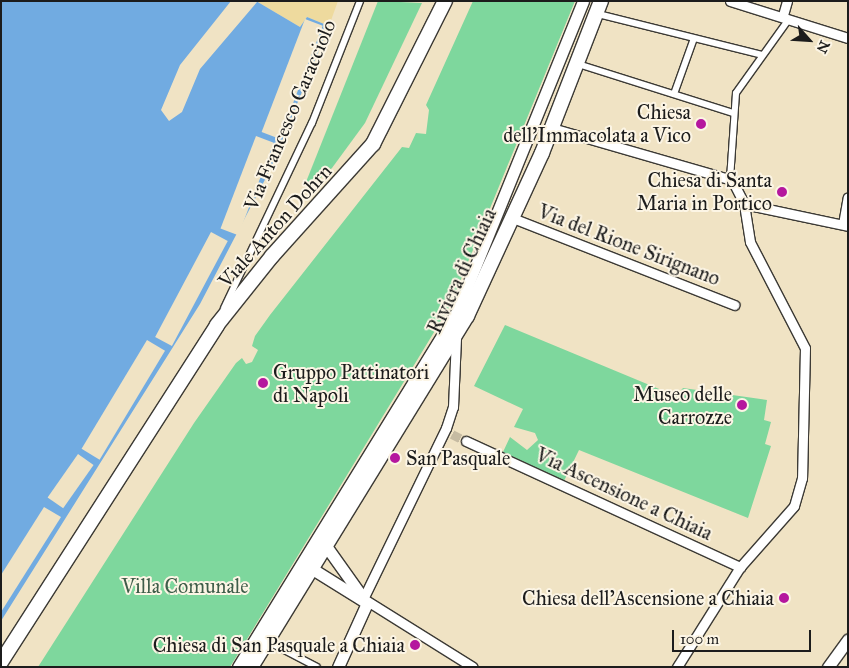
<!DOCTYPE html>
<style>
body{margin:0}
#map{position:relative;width:849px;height:668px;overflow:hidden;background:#f0e3c4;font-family:"IM FELL Great Primer",serif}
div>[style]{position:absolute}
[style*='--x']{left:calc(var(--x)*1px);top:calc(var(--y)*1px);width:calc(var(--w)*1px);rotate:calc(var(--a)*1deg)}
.green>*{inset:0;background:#7ed79d}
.sand>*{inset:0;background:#eeda9e}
.water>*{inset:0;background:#71abe1}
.pier>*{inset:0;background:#f0e3c4;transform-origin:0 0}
.minor-tunnel>*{height:9px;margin-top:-4.5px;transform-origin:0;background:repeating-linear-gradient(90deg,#c6bba2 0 9px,transparent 0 13.5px)}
.roads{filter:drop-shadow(1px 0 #3c3a35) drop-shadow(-1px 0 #3c3a35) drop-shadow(0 1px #3c3a35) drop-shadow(0 -1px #3c3a35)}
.pedestrian>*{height:6px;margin:-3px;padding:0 3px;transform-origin:3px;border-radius:3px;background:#fff}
.minor>*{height:9px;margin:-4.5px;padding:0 4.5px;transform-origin:4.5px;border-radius:4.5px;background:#fff}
.tertiary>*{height:11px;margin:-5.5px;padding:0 5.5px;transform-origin:5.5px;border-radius:5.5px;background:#fff}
.primary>*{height:14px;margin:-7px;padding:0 7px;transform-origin:7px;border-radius:7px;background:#fff}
.dots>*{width:14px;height:14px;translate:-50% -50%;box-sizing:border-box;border:2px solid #fcf5e5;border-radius:50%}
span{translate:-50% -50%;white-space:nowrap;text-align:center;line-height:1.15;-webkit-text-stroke:4px #fcf5e5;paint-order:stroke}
.poi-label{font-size:20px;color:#1c1c1c}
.right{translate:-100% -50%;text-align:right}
.left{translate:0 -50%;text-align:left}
.street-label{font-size:20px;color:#1c1c1c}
.park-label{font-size:20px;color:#3e5d49}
.frame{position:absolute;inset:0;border:2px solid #1c1c1c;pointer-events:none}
.north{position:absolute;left:784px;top:15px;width:50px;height:50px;-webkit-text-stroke:4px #fcf5e5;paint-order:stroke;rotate:116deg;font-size:14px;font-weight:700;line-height:20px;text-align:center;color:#1c1c1c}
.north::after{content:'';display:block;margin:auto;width:18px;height:22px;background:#1c1c1c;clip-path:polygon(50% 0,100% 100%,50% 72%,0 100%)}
.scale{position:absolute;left:672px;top:630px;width:139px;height:22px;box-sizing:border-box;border:2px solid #1c1c1c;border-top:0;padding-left:6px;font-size:15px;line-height:18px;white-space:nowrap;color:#1c1c1c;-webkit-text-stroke:4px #fcf5e5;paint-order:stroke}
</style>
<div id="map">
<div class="green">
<i style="clip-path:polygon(378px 1px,422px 3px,365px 123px,332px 168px,308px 189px,306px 182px)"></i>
<i style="clip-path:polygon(473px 1px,575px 1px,450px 306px,230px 667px,38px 667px,194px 423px,236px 363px,242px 358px,246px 364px,252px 362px,258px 350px,252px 346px,255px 336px,270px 315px,402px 147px,409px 148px,416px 133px,426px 134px,429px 110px,426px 105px)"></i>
<i style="clip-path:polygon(505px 325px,676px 396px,683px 388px,767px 400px,764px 420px,771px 422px,765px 444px,771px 446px,748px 518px,579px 450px,564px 481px,503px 452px,510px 437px,527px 450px,538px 440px,535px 433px,514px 427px,523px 409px,474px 386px)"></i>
</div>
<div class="sand">
<i style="clip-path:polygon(256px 1px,338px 1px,329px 26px,307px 17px,300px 27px)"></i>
</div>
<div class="water">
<i style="clip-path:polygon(1px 1px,256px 1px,300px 27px,307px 17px,329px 26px,270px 170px,200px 304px,1px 621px)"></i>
</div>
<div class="pier">
<i style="clip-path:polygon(231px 1px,257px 2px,200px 69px,182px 112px,169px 121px,161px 110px,180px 65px)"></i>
<i style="left:305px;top:19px;width:19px;height:121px;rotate:21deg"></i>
<i style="left:256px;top:136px;width:19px;height:99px;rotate:21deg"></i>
<i style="left:211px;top:232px;width:19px;height:119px;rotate:28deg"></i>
<i style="left:147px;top:340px;width:21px;height:127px;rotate:31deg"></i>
<i style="left:78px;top:454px;width:19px;height:53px;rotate:35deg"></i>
<i style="clip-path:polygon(44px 507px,61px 517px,1px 612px,1px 575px)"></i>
</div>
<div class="minor-tunnel">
<i style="--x:452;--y:434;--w:16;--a:27"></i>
</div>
<div class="roads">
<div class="pedestrian">
<i style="--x:598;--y:14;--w:169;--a:14"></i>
<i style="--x:578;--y:64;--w:163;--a:17.5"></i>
<i style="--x:674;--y:94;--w:59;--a:-70.3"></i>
<i style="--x:730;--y:179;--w:86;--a:-86"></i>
<i style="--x:736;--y:93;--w:91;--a:-54.4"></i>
<i style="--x:224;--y:308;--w:205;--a:-64.6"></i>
<i style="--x:312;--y:123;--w:131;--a:-68.5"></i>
<i style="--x:267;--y:641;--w:56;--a:27.5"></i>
</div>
<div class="minor">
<i style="--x:730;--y:1;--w:124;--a:17.4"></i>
<i style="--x:783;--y:15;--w:15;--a:-74"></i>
<i style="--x:552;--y:128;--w:187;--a:16.1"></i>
<i style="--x:732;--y:180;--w:27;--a:63"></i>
<i style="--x:744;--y:204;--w:38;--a:81"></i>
<i style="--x:750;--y:242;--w:119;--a:62.6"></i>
<i style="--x:805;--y:348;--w:130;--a:91.3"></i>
<i style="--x:802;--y:478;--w:29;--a:106"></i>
<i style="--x:794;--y:506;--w:81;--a:131.5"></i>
<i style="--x:740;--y:567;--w:118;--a:122.2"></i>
<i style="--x:744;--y:204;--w:106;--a:11.9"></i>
<i style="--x:510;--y:217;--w:241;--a:21.4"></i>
<i style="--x:843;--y:224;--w:27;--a:-80"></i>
<i style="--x:466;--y:441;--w:302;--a:24.7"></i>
<i style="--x:363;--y:599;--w:190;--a:-64.1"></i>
<i style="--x:446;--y:428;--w:22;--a:-72"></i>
<i style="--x:453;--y:407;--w:70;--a:-87.5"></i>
<i style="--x:364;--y:599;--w:128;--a:32"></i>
</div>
<div class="tertiary">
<i style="--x:326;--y:546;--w:60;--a:54.5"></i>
<i style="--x:306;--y:565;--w:72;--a:31.9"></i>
<i style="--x:367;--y:603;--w:70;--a:114.4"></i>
<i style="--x:238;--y:667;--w:420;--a:-58.4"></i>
<i style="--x:458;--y:309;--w:332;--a:-67.9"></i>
<i style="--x:828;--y:667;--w:34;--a:-54"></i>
</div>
<div class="primary">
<i style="--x:1;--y:662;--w:400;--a:-57.3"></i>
<i style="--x:217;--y:325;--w:88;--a:-51.4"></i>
<i style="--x:272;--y:256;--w:151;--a:-48"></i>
<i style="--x:373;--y:144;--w:160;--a:-63.3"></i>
<i style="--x:251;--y:667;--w:412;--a:-58.4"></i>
<i style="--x:467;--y:316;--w:179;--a:-65.3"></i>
<i style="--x:542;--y:153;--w:163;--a:-68.8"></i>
</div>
</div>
<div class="dots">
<i style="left:701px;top:124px;background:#b5179e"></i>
<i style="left:782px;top:192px;background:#b5179e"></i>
<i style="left:263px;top:383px;background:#b5179e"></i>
<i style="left:742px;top:405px;background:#b5179e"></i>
<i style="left:395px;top:458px;background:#b5179e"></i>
<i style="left:784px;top:598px;background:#b5179e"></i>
<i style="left:415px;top:645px;background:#b5179e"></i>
</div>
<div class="poi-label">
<span class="right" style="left:691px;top:124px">Chiesa<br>dell'Immacolata a Vico</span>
<span class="right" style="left:772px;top:192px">Chiesa di Santa<br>Maria in Portico</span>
<span class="left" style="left:273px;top:384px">Gruppo Pattinatori<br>di Napoli</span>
<span class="right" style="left:732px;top:406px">Museo delle<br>Carrozze</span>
<span class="left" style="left:406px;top:458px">San Pasquale</span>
<span class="right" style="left:774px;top:598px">Chiesa dell'Ascensione a Chiaia</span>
<span class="right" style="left:405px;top:645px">Chiesa di San Pasquale a Chiaia</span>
</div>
<div class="street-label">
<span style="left:290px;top:115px;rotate:-67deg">Via Francesco Caracciolo</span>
<span style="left:275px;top:226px;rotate:-48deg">Viale Anton Dohrn</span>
<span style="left:629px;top:245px;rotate:21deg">Via del Rione Sirignano</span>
<span style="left:462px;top:271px;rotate:-65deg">Riviera di Chiaia</span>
<span style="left:624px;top:494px;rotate:25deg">Via Ascensione a Chiaia</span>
</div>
<div class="park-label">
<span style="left:185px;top:586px">Villa Comunale</span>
</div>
<div class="frame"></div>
<div class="north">N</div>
<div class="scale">100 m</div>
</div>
